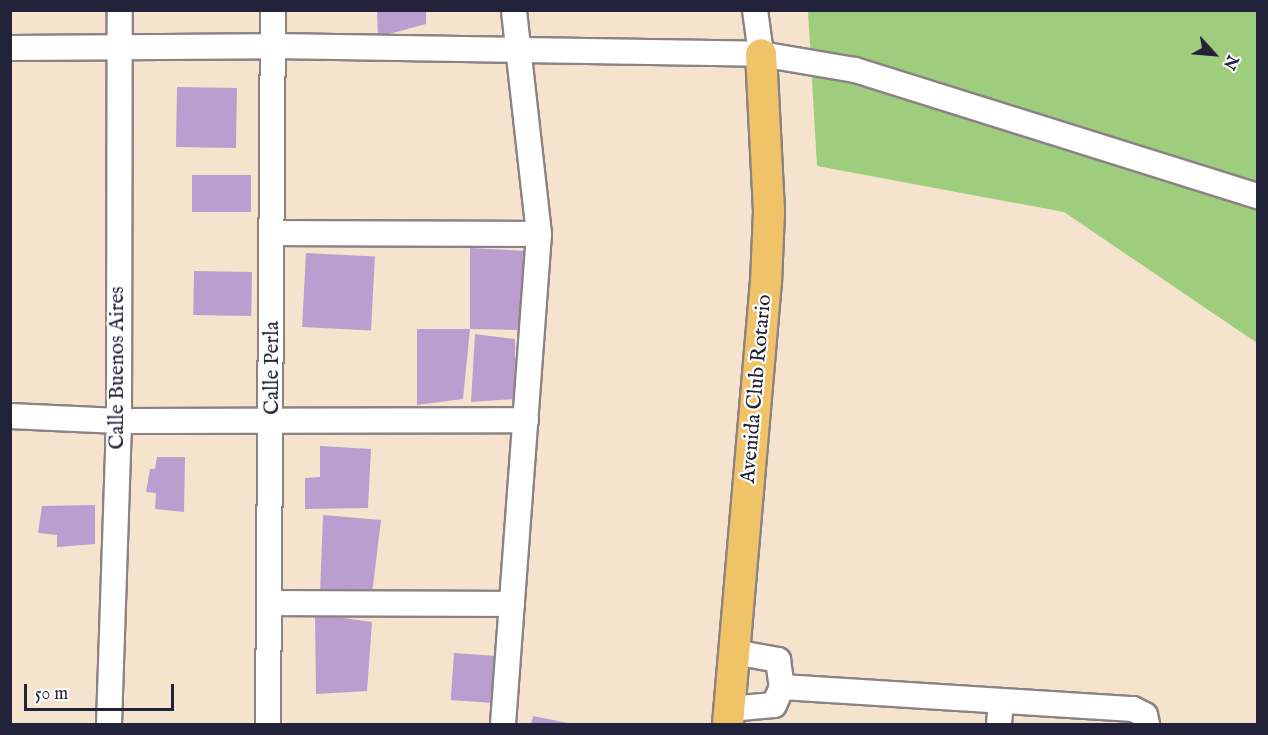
<!DOCTYPE html>
<style>
body{margin:0}
#map{position:relative;width:1268px;height:735px;overflow:hidden;background:#f6e3cd;font-family:"IM FELL English",serif}
div>[style]{position:absolute}
[style*='--x']{left:calc(var(--x)*1px);top:calc(var(--y)*1px);width:calc(var(--w)*1px);rotate:calc(var(--a)*1deg)}
.green>*{inset:0;background:#9dcd7d}
.building>*{inset:0;background:#b99ecf;transform-origin:0 0}
.roads{filter:drop-shadow(2px 0 #8c8284) drop-shadow(-2px 0 #8c8284) drop-shadow(0 2px #8c8284) drop-shadow(0 -2px #8c8284)}
.minor>*{height:24px;margin:-12px;padding:0 12px;transform-origin:12px;border-radius:12px;background:#fff}
.major>*{height:30px;margin:-15px;padding:0 15px;transform-origin:15px;border-radius:15px;background:#f1c369}
span{translate:-50% -50%;white-space:nowrap;text-align:center;line-height:1.15;-webkit-text-stroke:4.5px #fff;paint-order:stroke}
.street-label{font-size:21px;color:#22223b}
.frame{position:absolute;inset:0;border:12px solid #22223b;pointer-events:none}
.north{position:absolute;left:1184px;top:24px;width:60px;height:60px;-webkit-text-stroke:4px #fff;paint-order:stroke;rotate:116deg;font-size:16px;font-weight:700;line-height:24px;text-align:center;color:#22223b}
.north::after{content:'';display:block;margin:auto;width:21px;height:27px;background:#22223b;clip-path:polygon(50% 0,100% 100%,50% 72%,0 100%)}
.scale{position:absolute;left:24px;top:684px;width:150px;height:27px;box-sizing:border-box;border:3px solid #22223b;border-top:0;padding-left:8px;font-size:18px;line-height:21px;white-space:nowrap;color:#22223b;-webkit-text-stroke:4px #fff;paint-order:stroke}
</style>
<div id="map">
<div class="green">
<i style="clip-path:polygon(808px 11px,1257px 11px,1257px 343px,1064px 212px,817px 166px)"></i>
</div>
<div class="building">
<i style="clip-path:polygon(377px 10px,426px 10px,426px 24px,378px 37px)"></i>
<i style="left:177px;top:87px;width:60px;height:60px;rotate:1deg"></i>
<i style="left:192px;top:175px;width:59px;height:37px"></i>
<i style="clip-path:polygon(470px 248px,530px 251px,520px 330px,470px 329px)"></i>
<i style="left:306px;top:253px;width:69px;height:74px;rotate:3deg"></i>
<i style="left:194px;top:271px;width:58px;height:44px;rotate:1deg"></i>
<i style="clip-path:polygon(417px 329px,470px 329px,463px 399px,417px 405px)"></i>
<i style="clip-path:polygon(475px 334px,515px 339px,515px 399px,471px 402px)"></i>
<i style="clip-path:polygon(320px 446px,371px 449px,368px 508px,305px 509px,305px 478px,320px 477px)"></i>
<i style="clip-path:polygon(157px 457px,185px 457px,184px 512px,155px 509px,156px 493px,146px 492px,150px 469px,155px 469px)"></i>
<i style="clip-path:polygon(95px 505px,95px 544px,57px 547px,57px 535px,38px 533px,42px 506px)"></i>
<i style="clip-path:polygon(323px 515px,381px 520px,372px 594px,320px 594px)"></i>
<i style="clip-path:polygon(315px 614px,372px 622px,367px 691px,316px 694px)"></i>
<i style="left:454px;top:653px;width:43px;height:47px;rotate:4deg"></i>
<i style="clip-path:polygon(533px 716px,568px 723px,568px 724px,531px 724px)"></i>
</div>
<div class="roads">
<div class="minor">
<i style="--x:755;--y:10;--w:44;--a:82.2"></i>
<i style="--x:10;--y:48;--w:263;--a:-0.4"></i>
<i style="--x:273;--y:46;--w:488;--a:0.9"></i>
<i style="--x:761;--y:54;--w:95;--a:9.7"></i>
<i style="--x:855;--y:70;--w:422;--a:17.4"></i>
<i style="--x:274;--y:233;--w:265;--a:0.2"></i>
<i style="--x:10;--y:416;--w:109;--a:2.6"></i>
<i style="--x:119;--y:421;--w:407;--a:-0.1"></i>
<i style="--x:270;--y:603;--w:242;--a:0.2"></i>
<i style="--x:734;--y:652;--w:45;--a:10.3"></i>
<i style="--x:778;--y:660;--w:27;--a:82"></i>
<i style="--x:729;--y:709;--w:45;--a:-5.1"></i>
<i style="--x:774;--y:705;--w:20;--a:-66"></i>
<i style="--x:782;--y:687;--w:352;--a:3.6"></i>
<i style="--x:1133;--y:709;--w:13;--a:27"></i>
<i style="--x:1145;--y:715;--w:9;--a:77"></i>
<i style="--x:109;--y:724;--w:303;--a:-88.1"></i>
<i style="--x:119;--y:421;--w:411;--a:-89.9"></i>
<i style="--x:268;--y:724;--w:714;--a:-89.6"></i>
<i style="--x:503;--y:724;--w:491;--a:-85.8"></i>
<i style="--x:539;--y:234;--w:225;--a:-96.4"></i>
<i style="--x:999;--y:724;--w:23;--a:-85"></i>
</div>
<div class="major">
<i style="--x:728;--y:724;--w:443;--a:-85.1"></i>
<i style="--x:766;--y:283;--w:72;--a:-87.6"></i>
<i style="--x:769;--y:211;--w:157;--a:-92.9"></i>
</div>
</div>
<div class="street-label">
<span style="left:118px;top:368px;rotate:-90deg">Calle Buenos Aires</span>
<span style="left:273px;top:368px;rotate:-90deg">Calle Perla</span>
<span style="left:757px;top:389px;rotate:-85deg">Avenida Club Rotario</span>
</div>
<div class="frame"></div>
<div class="north">N</div>
<div class="scale">50 m</div>
</div>
